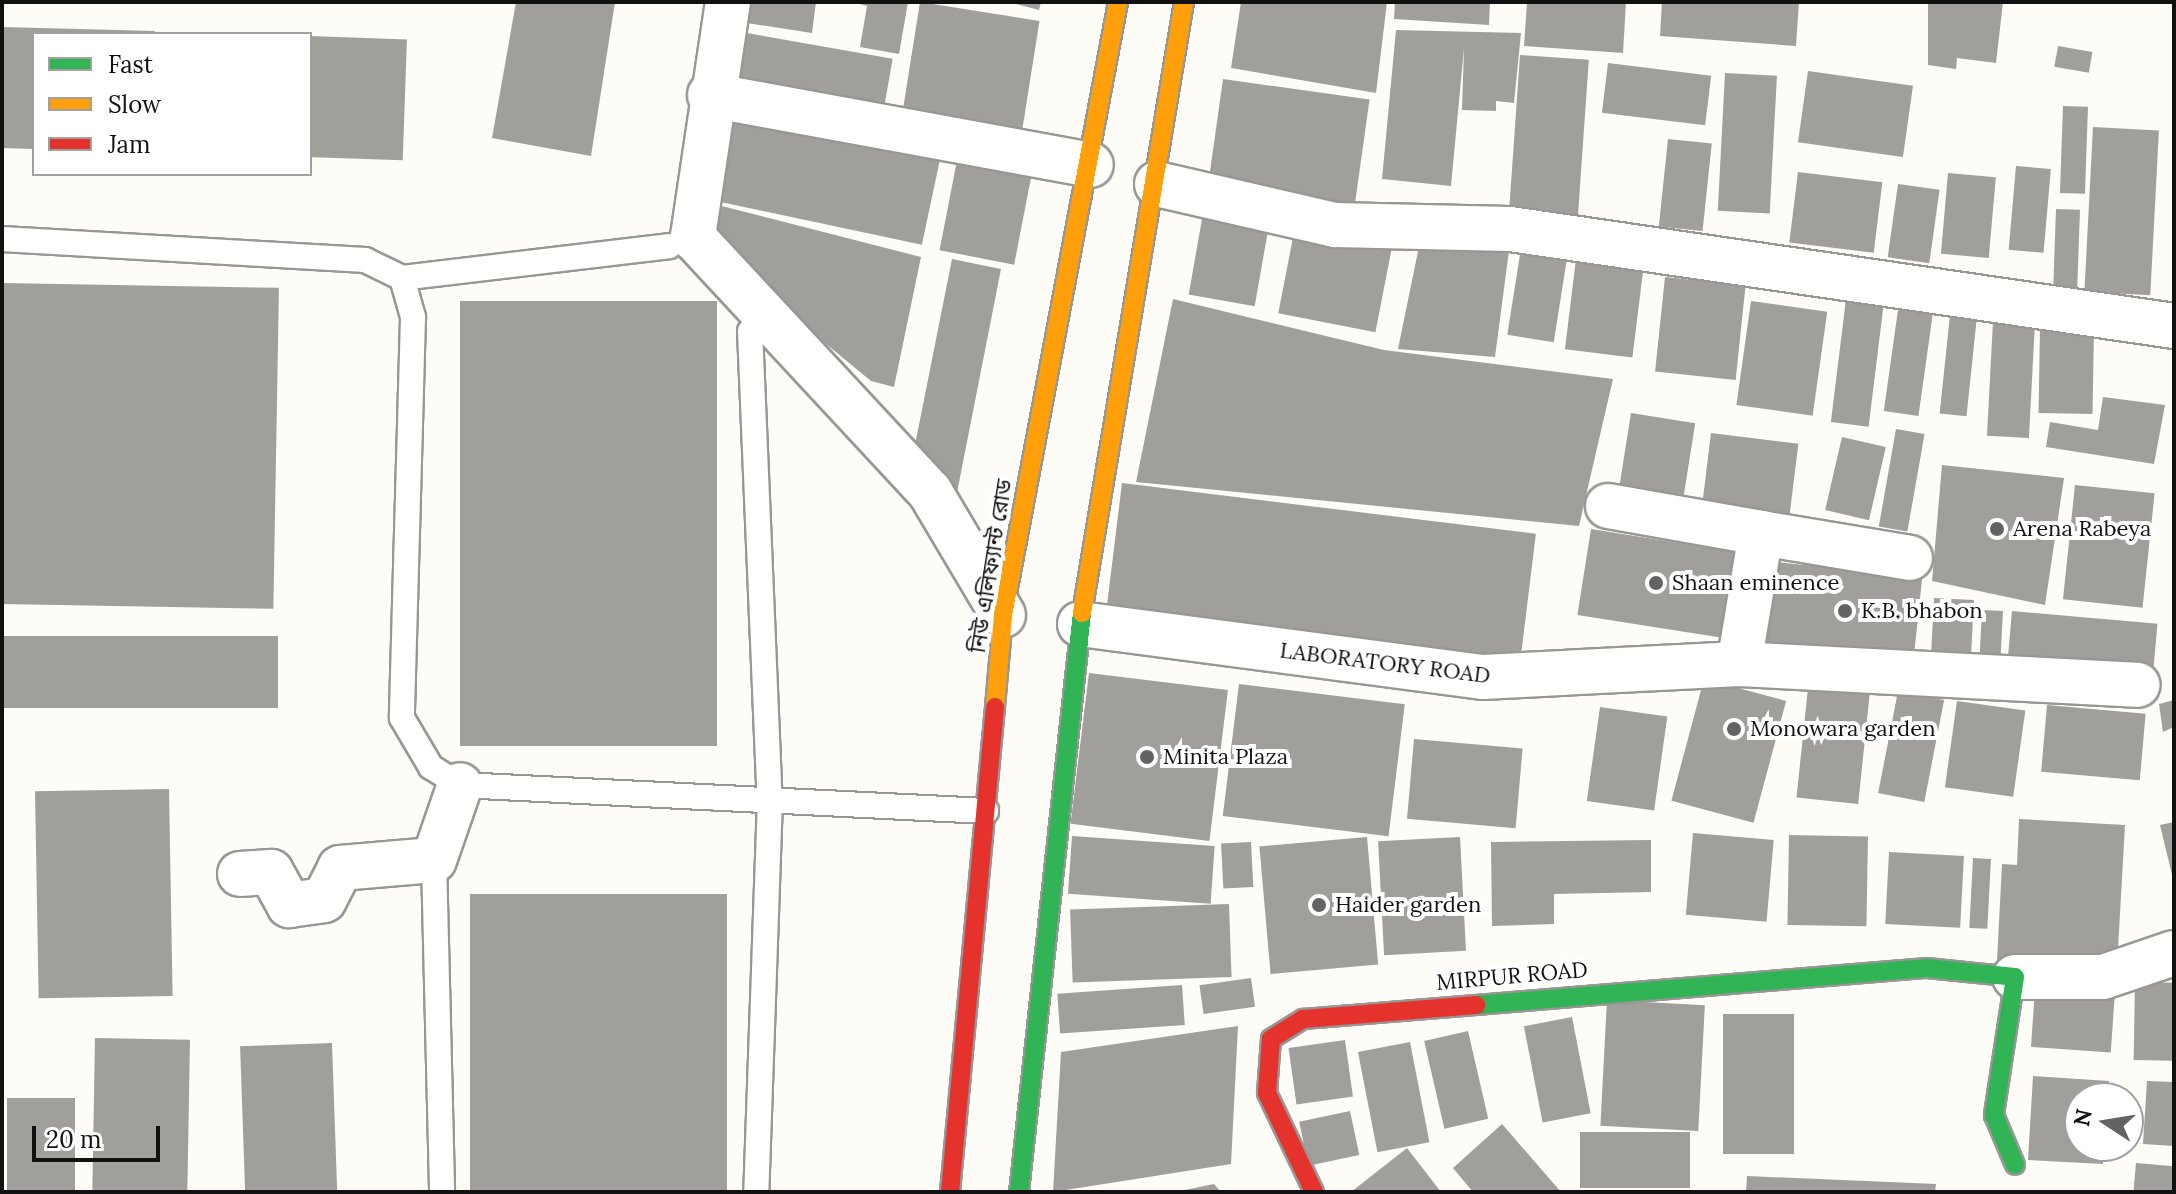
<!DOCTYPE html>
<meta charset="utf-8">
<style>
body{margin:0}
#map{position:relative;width:2176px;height:1194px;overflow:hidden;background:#fdfcf7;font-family:Lora,"Noto Sans Bengali",serif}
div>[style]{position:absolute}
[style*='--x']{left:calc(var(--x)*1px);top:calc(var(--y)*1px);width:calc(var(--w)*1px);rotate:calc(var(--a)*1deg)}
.building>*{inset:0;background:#a19f9c;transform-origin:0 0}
.roads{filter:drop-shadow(2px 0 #979795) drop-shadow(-2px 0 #979795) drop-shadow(0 2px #979795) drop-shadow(0 -2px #979795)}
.lane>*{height:24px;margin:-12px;padding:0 12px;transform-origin:12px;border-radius:12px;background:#fffffe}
.street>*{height:44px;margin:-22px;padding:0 22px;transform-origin:22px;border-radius:22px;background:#fffffe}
.fast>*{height:18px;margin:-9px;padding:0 9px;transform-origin:9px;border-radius:9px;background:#30b455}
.slow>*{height:18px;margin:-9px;padding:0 9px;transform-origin:9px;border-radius:9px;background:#ff9f0a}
.jam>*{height:18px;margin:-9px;padding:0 9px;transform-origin:9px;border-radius:9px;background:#e5322d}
.dots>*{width:22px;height:22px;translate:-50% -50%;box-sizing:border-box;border:4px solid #fff;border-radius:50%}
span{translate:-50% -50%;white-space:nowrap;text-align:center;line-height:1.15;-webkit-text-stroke:8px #fff;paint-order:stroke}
.poi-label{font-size:22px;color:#111}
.left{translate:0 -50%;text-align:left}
.street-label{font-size:22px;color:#111}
.frame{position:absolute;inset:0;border:4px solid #111;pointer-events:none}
.legend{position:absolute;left:32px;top:32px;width:280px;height:144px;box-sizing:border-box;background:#fff;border:2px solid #a0a0a0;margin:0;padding:10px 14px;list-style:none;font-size:24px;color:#111}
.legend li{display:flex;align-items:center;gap:16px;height:40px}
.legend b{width:40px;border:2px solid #a0a0a0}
.north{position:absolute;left:2064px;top:1082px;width:80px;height:80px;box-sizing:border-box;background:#fff;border:2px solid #a0a0a0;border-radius:50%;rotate:282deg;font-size:22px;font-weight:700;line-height:32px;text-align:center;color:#111}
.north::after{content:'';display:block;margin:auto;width:28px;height:36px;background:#646362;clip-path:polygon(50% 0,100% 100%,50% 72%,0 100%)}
.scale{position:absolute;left:32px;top:1126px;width:128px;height:36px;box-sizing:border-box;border:4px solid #111;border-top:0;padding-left:10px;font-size:24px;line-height:28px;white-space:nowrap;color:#111;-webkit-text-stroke:6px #fff;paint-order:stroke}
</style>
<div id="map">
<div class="building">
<i style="clip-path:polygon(516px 2px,615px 2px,591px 156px,492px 138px)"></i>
<i style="clip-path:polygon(743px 2px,816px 2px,812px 33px,740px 22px)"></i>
<i style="clip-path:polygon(853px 2px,908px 2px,899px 54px,860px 47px,867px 6px)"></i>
<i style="left:920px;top:2px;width:121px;height:116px;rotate:9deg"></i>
<i style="clip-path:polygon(1008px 2px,1041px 2px,1039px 10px)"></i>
<i style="clip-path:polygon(1241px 2px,1387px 2px,1376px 93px,1231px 68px)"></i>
<i style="clip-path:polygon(1395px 2px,1490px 2px,1489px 25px,1394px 19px)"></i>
<i style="clip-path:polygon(1527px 2px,1626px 2px,1623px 53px,1524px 46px)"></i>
<i style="clip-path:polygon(1662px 2px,1799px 2px,1796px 46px,1660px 36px)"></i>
<i style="clip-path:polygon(1928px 2px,2003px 2px,1996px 63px,1957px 58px,1956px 69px,1928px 65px)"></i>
<i style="clip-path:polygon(2px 27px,155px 31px,154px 34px,34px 34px,34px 149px,2px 148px)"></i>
<i style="clip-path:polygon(1396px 30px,1521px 33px,1514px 103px,1496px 101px,1496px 111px,1462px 110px,1464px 48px,1451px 186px,1382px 179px)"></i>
<i style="left:741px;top:32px;width:154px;height:57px;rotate:10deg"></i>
<i style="left:310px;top:36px;width:97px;height:121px;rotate:2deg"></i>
<i style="left:2058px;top:46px;width:35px;height:21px;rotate:10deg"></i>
<i style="left:1520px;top:55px;width:69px;height:161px;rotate:4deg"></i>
<i style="left:1608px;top:63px;width:104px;height:50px;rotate:7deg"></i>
<i style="left:1808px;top:71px;width:106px;height:72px;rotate:8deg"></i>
<i style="left:1725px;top:73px;width:52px;height:138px;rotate:3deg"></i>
<i style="left:1223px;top:79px;width:148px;height:108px;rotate:8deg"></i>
<i style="left:2063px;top:106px;width:25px;height:87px;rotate:2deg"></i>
<i style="left:726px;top:108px;width:220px;height:93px;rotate:12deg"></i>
<i style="left:2093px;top:127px;width:66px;height:165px;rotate:3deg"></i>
<i style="left:1668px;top:139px;width:44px;height:88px;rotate:6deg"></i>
<i style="left:959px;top:150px;width:76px;height:102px;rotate:11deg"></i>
<i style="left:2016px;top:166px;width:35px;height:84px;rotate:5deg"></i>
<i style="left:1798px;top:172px;width:85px;height:71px;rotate:7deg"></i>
<i style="left:1948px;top:173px;width:48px;height:81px;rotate:5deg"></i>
<i style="left:1898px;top:184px;width:42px;height:74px;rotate:8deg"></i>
<i style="clip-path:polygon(702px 201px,921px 257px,894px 387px,871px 381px,797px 320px,698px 223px)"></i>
<i style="left:1205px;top:202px;width:67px;height:94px;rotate:10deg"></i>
<i style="left:2056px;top:209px;width:24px;height:81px;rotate:2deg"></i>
<i style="left:1296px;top:222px;width:99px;height:93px;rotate:11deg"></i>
<i style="clip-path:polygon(1423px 227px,1510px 243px,1495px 357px,1398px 349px)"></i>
<i style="left:1522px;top:242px;width:47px;height:94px;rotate:9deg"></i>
<i style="left:1577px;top:251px;width:68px;height:99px;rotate:7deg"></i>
<i style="clip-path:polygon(952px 259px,1001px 269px,954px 508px,913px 455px)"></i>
<i style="left:1665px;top:277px;width:81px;height:95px;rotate:6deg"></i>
<i style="left:2px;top:283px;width:277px;height:321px;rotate:1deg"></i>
<i style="clip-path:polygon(1173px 299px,1384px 350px,1613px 379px,1579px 526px,1136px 482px)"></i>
<i style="left:1846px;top:299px;width:38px;height:124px;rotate:7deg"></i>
<i style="left:717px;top:301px;width:445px;height:257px;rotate:90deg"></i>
<i style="left:1751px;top:301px;width:77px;height:105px;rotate:8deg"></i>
<i style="left:1898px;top:310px;width:35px;height:102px;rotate:8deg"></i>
<i style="left:1950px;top:315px;width:27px;height:99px;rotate:6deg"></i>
<i style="left:1993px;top:321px;width:42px;height:115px;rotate:3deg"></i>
<i style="left:2040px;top:329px;width:54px;height:84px;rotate:1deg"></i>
<i style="clip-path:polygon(2103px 397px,2165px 405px,2154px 464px,2046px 447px,2050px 422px,2098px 430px)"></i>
<i style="left:1631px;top:413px;width:65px;height:77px;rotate:9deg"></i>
<i style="left:1896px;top:429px;width:29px;height:99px;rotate:10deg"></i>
<i style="left:1711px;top:433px;width:88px;height:75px;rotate:7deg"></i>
<i style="left:1842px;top:437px;width:45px;height:75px;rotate:13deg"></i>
<i style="clip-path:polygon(1942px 465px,2064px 478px,2045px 605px,1932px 581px)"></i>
<i style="left:1122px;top:483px;width:417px;height:139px;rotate:7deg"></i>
<i style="left:2075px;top:485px;width:80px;height:115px;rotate:6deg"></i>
<i style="left:1591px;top:529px;width:145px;height:87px;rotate:9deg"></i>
<i style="left:1775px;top:562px;width:148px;height:82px;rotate:6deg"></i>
<i style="left:1934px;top:598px;width:40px;height:62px;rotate:3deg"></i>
<i style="left:1982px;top:610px;width:21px;height:52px;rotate:3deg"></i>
<i style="left:2012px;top:611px;width:146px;height:58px;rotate:5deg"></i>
<i style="left:2px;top:636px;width:276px;height:72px"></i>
<i style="left:1089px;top:673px;width:140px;height:152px;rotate:7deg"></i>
<i style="left:1704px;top:679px;width:85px;height:126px;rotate:15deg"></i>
<i style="left:1239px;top:684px;width:167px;height:133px;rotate:7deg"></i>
<i style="left:1808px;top:688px;width:62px;height:110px;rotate:6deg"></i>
<i style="left:1898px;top:691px;width:47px;height:104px;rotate:11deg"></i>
<i style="clip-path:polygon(2174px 700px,2174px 727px,2163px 732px,2159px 704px)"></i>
<i style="left:1957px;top:701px;width:69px;height:87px;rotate:8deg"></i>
<i style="left:2047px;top:705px;width:99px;height:67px;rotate:5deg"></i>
<i style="left:1600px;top:707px;width:68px;height:95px;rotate:8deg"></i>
<i style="left:1414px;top:739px;width:109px;height:80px;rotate:5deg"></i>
<i style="left:169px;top:789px;width:207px;height:134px;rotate:89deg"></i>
<i style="clip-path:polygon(2019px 819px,2125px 825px,2117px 967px,1997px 961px,2002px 864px,2017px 865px)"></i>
<i style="clip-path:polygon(2174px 822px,2174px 879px,2173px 879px,2160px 825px)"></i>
<i style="left:1693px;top:833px;width:81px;height:82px;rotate:5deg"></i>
<i style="left:1789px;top:835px;width:79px;height:90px;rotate:1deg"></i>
<i style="left:1072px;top:836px;width:143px;height:58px;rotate:4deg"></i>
<i style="left:1367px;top:837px;width:128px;height:108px;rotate:85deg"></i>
<i style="left:1460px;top:837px;width:114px;height:82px;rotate:87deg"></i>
<i style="clip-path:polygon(1651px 840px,1651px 892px,1554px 894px,1554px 924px,1492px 926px,1491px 842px)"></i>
<i style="left:1251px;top:842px;width:45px;height:30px;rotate:87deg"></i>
<i style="left:1889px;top:852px;width:75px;height:72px;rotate:3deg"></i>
<i style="left:1973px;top:858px;width:18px;height:70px;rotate:3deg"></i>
<i style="left:727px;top:894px;width:298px;height:257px;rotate:90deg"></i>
<i style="left:1229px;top:904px;width:73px;height:159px;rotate:88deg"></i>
<i style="left:1251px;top:978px;width:29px;height:52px;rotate:82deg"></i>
<i style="left:2135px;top:982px;width:39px;height:78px;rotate:1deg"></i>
<i style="left:1182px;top:985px;width:40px;height:125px;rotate:86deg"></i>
<i style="left:2035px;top:989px;width:80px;height:58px;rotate:4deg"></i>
<i style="left:1607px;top:1000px;width:98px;height:126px;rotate:3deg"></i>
<i style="left:1723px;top:1014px;width:71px;height:140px"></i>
<i style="left:1572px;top:1017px;width:98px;height:49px;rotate:79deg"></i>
<i style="clip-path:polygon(1238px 1026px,1231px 1164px,1053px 1192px,1061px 1052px)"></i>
<i style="left:1468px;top:1031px;width:90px;height:45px;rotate:77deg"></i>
<i style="left:95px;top:1038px;width:95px;height:154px;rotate:1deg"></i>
<i style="left:1345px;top:1040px;width:57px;height:57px;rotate:82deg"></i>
<i style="left:1410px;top:1042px;width:102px;height:53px;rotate:79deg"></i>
<i style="left:332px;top:1043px;width:149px;height:92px;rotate:88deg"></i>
<i style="clip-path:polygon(2033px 1076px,2109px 1081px,2107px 1098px,2080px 1098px,2080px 1146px,2104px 1146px,2103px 1164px,2028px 1160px)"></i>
<i style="clip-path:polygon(2147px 1081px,2174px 1082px,2174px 1146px,2143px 1144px)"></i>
<i style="left:7px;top:1098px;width:68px;height:94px"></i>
<i style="left:1350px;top:1111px;width:45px;height:52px;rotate:78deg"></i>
<i style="clip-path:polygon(1502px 1124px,1561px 1192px,1473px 1192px,1453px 1168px)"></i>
<i style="left:1580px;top:1132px;width:110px;height:56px"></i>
<i style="clip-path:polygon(1407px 1148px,1441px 1192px,1351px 1192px)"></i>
<i style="left:2136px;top:1163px;width:38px;height:29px;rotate:5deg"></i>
<i style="clip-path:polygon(1747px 1176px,1936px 1184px,1935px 1192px,1746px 1192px)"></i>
<i style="clip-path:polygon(1214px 1184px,1221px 1192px,1180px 1192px,1180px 1191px)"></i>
</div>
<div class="roads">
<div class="lane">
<i style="--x:2;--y:239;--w:364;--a:3.3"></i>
<i style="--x:365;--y:260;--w:41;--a:25.9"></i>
<i style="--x:402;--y:278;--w:41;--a:74.2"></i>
<i style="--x:413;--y:317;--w:401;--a:91.6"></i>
<i style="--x:402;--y:718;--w:57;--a:59.4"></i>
<i style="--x:431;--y:767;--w:34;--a:32"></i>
<i style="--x:460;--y:785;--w:527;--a:2.83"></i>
<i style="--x:402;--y:278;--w:269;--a:-6.8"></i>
<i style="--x:750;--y:331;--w:468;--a:87.6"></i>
<i style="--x:770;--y:799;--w:393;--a:92"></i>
<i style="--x:434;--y:860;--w:332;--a:88.6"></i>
</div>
<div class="street">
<i style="--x:728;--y:2;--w:238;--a:98.5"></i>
<i style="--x:693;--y:237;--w:348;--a:47.1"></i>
<i style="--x:930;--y:492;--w:143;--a:59.3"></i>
<i style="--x:710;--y:95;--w:387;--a:10.4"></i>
<i style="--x:1157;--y:184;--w:183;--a:13"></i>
<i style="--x:1335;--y:225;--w:175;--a:1.3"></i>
<i style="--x:1510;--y:229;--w:671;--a:8.31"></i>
<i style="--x:1608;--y:506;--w:155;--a:10"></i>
<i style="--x:1761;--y:533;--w:133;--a:99.5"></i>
<i style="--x:1761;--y:533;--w:151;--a:9.5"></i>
<i style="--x:1080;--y:624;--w:406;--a:7.5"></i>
<i style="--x:1483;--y:677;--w:256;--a:-2.9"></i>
<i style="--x:1739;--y:664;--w:399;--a:3"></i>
<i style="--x:240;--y:874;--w:31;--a:-4"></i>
<i style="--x:271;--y:872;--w:38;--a:61"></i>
<i style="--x:289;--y:905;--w:35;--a:-8"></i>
<i style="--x:324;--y:900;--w:36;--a:-63"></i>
<i style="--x:340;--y:868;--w:94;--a:-4.9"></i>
<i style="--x:434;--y:860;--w:79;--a:-70.9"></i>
<i style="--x:2015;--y:977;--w:88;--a:0"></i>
<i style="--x:2103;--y:977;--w:75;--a:-18.7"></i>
</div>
<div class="fast">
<i style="--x:1476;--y:1005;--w:453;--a:-4.7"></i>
<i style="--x:1927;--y:968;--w:88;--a:5.8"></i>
<i style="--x:2015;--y:977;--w:140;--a:98.7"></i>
<i style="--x:1994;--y:1115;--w:54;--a:67.2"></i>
<i style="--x:1019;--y:1192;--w:582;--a:-83.79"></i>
</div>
<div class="slow">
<i style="--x:1082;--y:613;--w:619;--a:-80.52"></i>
<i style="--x:995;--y:707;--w:92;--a:-85"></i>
<i style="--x:1003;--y:615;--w:624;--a:-79.37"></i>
</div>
<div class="jam">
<i style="--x:950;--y:1192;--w:487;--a:-84.7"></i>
<i style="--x:1314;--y:1192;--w:110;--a:-115.4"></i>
<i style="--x:1267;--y:1093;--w:54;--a:-85.8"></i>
<i style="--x:1271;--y:1039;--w:38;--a:-32"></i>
<i style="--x:1303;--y:1019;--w:174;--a:-4.6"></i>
</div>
</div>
<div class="dots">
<i style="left:1997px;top:529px;background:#646362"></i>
<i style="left:1656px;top:583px;background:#646362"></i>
<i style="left:1845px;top:611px;background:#646362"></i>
<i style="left:1734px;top:729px;background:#646362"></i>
<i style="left:1147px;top:757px;background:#646362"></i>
<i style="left:1319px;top:905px;background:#646362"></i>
</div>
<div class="poi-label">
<span class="left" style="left:2013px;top:529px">Arena Rabeya</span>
<span class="left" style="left:1672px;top:583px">Shaan eminence</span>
<span class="left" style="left:1861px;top:611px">K.B. bhabon</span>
<span class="left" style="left:1750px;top:729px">Monowara garden</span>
<span class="left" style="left:1163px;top:757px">Minita Plaza</span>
<span class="left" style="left:1335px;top:905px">Haider garden</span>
</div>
<div class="street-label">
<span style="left:991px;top:566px;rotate:-81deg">নিউ এলিফ্যান্ট রোড</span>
<span style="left:1385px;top:663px;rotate:7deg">LABORATORY ROAD</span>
<span style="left:1512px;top:976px;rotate:-5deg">MIRPUR ROAD</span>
</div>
<div class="frame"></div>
<ul class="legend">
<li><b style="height:10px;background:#30b455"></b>Fast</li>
<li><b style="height:10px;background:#ff9f0a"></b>Slow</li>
<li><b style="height:10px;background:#e5322d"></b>Jam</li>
</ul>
<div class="north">N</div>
<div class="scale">20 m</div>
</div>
